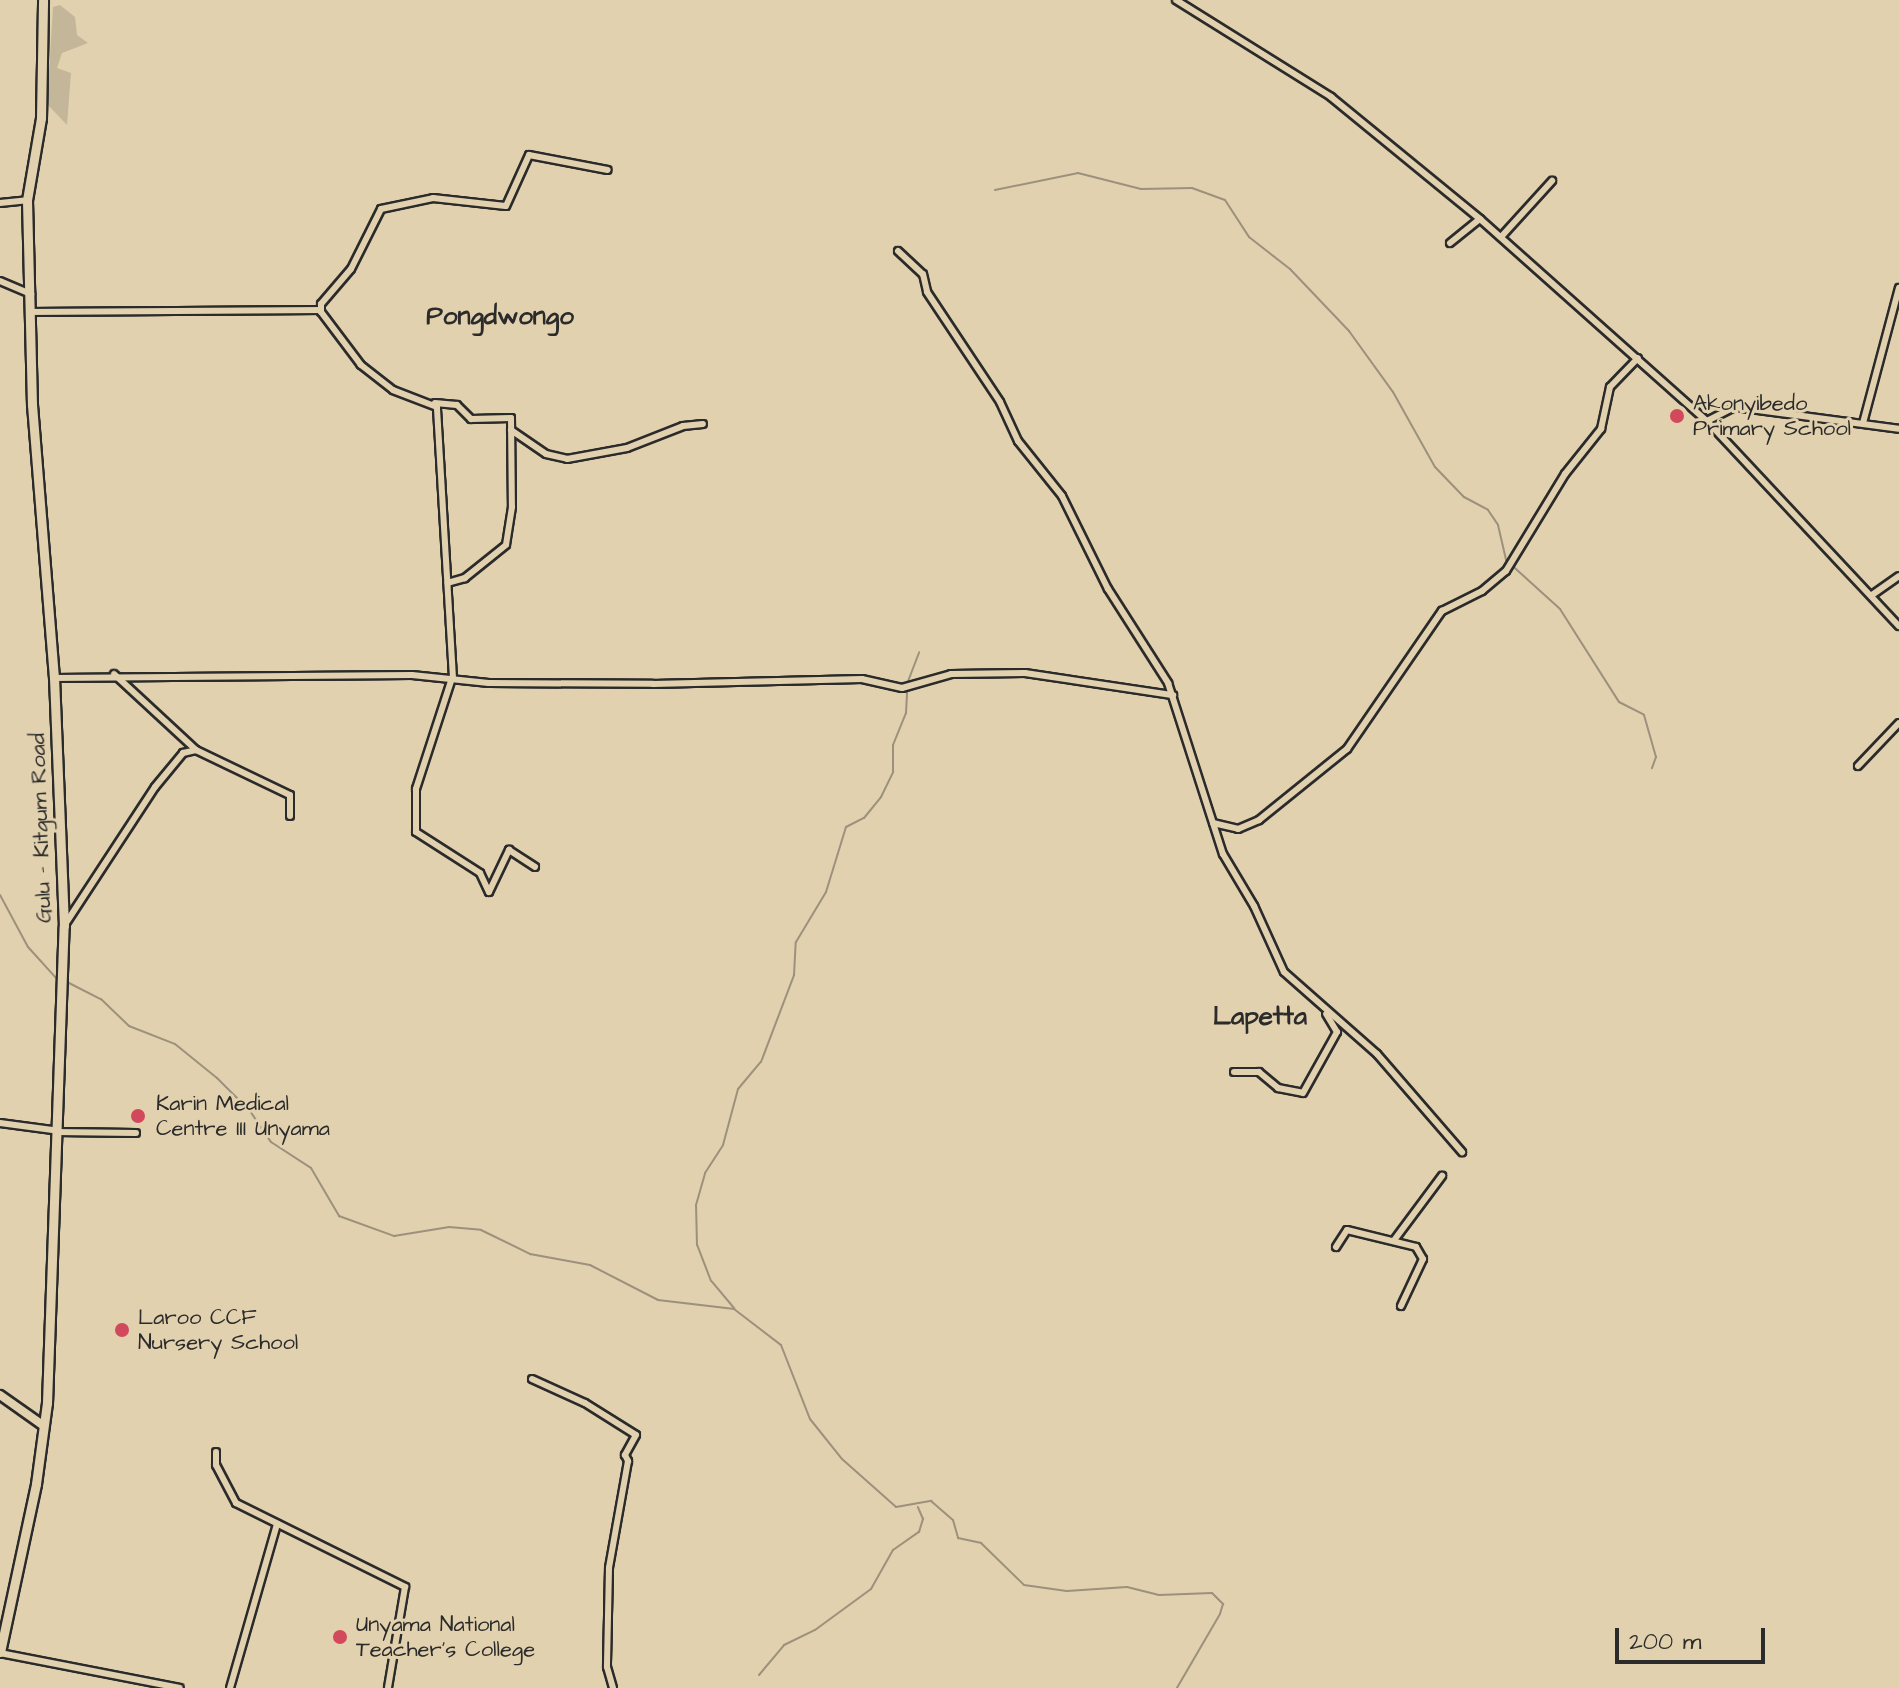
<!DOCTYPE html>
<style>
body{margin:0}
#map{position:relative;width:1899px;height:1688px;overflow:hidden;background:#e2d1ae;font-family:"Architects Daughter",sans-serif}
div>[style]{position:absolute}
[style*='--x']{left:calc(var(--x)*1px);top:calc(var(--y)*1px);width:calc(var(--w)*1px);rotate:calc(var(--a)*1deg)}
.green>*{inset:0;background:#c4b699}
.stream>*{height:2px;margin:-1px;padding:0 1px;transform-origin:1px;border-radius:1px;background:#9c917c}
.roads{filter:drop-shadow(2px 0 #2b2b2b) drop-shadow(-2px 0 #2b2b2b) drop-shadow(0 2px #2b2b2b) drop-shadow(0 -2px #2b2b2b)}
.street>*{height:6px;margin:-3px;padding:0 3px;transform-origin:3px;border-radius:3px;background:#e2d1ae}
.secondary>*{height:8px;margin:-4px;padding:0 4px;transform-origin:4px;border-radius:4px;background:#e2d1ae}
.primary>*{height:9px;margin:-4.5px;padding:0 4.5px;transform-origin:4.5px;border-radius:4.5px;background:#e2d1ae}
.dots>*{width:22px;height:22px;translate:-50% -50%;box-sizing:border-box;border:4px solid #e2d1ae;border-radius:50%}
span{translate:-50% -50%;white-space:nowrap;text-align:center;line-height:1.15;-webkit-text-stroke:6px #e2d1ae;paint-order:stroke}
.poi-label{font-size:22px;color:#2b2b2b}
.left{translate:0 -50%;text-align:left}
.street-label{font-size:22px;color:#2b2b2b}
.quarter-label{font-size:26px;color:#2b2b2b;font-weight:700}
.scale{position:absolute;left:1615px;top:1628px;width:150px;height:36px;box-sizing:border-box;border:4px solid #2b2b2b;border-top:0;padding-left:10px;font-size:24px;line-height:28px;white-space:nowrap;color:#2b2b2b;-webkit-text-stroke:6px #e2d1ae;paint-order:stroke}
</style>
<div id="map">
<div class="green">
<i style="clip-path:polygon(60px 5px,75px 17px,77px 35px,88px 43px,62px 53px,57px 68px,71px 73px,67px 125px,47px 104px,53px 7px)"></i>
</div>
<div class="stream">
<i style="--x:995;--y:190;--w:85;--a:-11.6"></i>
<i style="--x:1078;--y:173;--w:65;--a:14.3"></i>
<i style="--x:1141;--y:189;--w:51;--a:-1.1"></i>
<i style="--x:1192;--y:188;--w:35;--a:20"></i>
<i style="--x:1225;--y:200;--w:44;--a:57"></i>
<i style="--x:1249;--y:237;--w:52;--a:38"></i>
<i style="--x:1290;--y:269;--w:86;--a:46.4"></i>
<i style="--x:1349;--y:331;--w:75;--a:54.2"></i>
<i style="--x:1393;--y:392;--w:86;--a:60.8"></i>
<i style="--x:1435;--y:467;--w:42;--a:46"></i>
<i style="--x:1464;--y:497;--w:27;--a:28"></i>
<i style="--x:1488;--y:510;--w:18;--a:56"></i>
<i style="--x:1498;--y:525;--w:36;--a:77"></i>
<i style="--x:1506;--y:560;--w:73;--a:42.2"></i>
<i style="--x:1560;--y:609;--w:110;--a:57.6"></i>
<i style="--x:1619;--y:702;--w:28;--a:27"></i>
<i style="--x:1644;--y:715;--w:44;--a:74.1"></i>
<i style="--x:1656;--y:757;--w:12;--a:110"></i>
<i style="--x:907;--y:684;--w:34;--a:-69"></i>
<i style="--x:0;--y:895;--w:59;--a:61.7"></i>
<i style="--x:28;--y:947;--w:43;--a:47.8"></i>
<i style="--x:69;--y:983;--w:36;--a:27"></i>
<i style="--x:101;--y:999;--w:39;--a:44"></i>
<i style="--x:129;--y:1026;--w:49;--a:21.4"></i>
<i style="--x:175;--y:1044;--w:54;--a:39"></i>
<i style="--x:217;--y:1078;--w:47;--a:45"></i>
<i style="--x:250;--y:1111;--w:37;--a:56"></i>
<i style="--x:271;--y:1142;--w:48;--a:33"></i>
<i style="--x:311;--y:1168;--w:56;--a:59.7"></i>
<i style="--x:339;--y:1216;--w:59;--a:20"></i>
<i style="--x:394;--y:1236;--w:56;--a:-9.3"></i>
<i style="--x:449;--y:1227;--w:32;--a:5"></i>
<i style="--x:481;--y:1230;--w:55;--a:26.1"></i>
<i style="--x:530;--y:1254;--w:61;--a:10.4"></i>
<i style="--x:590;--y:1265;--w:76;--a:27.2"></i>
<i style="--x:658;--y:1300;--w:77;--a:6.8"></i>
<i style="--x:734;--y:1309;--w:59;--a:37.5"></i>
<i style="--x:781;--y:1345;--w:79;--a:68.6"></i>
<i style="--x:810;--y:1419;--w:51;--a:51.3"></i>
<i style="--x:842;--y:1459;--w:72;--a:41.6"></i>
<i style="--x:896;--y:1507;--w:36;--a:-10"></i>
<i style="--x:931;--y:1501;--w:29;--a:41"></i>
<i style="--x:953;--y:1520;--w:19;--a:74"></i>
<i style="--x:958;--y:1538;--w:24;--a:12"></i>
<i style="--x:981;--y:1543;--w:60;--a:44.3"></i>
<i style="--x:1024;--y:1585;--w:43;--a:7.9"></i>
<i style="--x:1067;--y:1591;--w:60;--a:-3.8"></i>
<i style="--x:1127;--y:1587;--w:33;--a:14"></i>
<i style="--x:1159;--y:1595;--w:53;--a:-2.2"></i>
<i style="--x:1212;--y:1593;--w:16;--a:45"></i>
<i style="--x:1223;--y:1604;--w:10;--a:107"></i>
<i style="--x:1220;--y:1614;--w:86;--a:120.2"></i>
<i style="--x:734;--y:1308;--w:35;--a:-130"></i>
<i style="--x:711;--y:1281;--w:39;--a:-111"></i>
<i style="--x:697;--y:1245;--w:40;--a:-91.4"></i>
<i style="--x:696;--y:1205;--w:33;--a:-74"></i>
<i style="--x:705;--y:1173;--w:33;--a:-57"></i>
<i style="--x:723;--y:1145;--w:58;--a:-75"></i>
<i style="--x:738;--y:1089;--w:35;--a:-50"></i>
<i style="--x:761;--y:1062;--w:93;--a:-69.2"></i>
<i style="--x:794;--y:975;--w:33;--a:-87"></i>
<i style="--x:796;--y:942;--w:58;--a:-59"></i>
<i style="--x:826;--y:892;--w:68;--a:-72.9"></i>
<i style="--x:846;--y:827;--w:20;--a:-27"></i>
<i style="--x:864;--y:818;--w:27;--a:-51"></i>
<i style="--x:881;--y:797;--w:28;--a:-64"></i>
<i style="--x:893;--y:772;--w:27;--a:-90"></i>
<i style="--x:893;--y:745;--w:35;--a:-68"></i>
<i style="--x:906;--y:713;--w:22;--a:-87"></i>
<i style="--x:759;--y:1675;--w:39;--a:-50"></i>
<i style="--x:784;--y:1645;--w:34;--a:-26"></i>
<i style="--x:815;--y:1630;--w:69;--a:-36.2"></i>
<i style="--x:871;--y:1589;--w:45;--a:-60.6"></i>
<i style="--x:893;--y:1550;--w:32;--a:-35"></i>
<i style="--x:919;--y:1532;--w:14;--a:-73"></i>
<i style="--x:923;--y:1519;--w:13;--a:-113"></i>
</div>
<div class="roads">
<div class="street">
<i style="--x:1176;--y:0;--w:183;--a:32"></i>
<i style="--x:1331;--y:97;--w:193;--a:39.3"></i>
<i style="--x:1480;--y:219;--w:304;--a:41.7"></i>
<i style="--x:1707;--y:421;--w:281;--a:46.9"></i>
<i style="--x:0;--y:203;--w:27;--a:-6"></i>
<i style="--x:1501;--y:237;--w:76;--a:-47.7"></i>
<i style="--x:1450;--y:243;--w:38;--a:-39"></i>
<i style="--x:898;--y:251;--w:34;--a:43"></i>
<i style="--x:923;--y:274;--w:18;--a:77"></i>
<i style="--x:927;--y:292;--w:132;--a:56.4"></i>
<i style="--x:1000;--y:402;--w:43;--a:65.2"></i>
<i style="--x:1018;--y:441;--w:70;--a:51.3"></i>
<i style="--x:1062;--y:496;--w:104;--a:63.7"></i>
<i style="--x:1108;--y:589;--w:112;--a:57.4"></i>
<i style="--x:1168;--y:683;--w:180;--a:72.2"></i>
<i style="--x:1223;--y:854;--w:61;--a:59.2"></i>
<i style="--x:1254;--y:906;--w:72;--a:65.6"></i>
<i style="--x:1284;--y:972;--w:124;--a:41.4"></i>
<i style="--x:1377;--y:1054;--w:130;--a:49.1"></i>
<i style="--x:0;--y:281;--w:34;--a:23"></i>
<i style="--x:31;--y:312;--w:289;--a:-0.4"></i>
<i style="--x:435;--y:403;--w:22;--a:5"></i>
<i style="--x:457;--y:405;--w:20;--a:45"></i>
<i style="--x:471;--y:419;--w:40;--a:-1.4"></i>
<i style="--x:511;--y:418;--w:89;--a:89.4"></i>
<i style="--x:512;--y:507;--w:38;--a:99"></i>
<i style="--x:506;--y:545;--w:53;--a:141.2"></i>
<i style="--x:465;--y:578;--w:18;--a:164"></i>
<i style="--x:1707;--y:421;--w:31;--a:-27"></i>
<i style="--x:1735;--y:407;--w:165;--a:7.6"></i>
<i style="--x:1863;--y:423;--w:140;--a:-75.1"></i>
<i style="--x:511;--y:430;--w:42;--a:34.4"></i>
<i style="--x:546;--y:454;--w:22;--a:13"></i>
<i style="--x:567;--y:459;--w:61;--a:-10.4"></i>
<i style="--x:627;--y:448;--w:60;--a:-21.4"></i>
<i style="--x:683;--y:426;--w:20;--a:-6"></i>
<i style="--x:1872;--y:595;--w:33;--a:-35"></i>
<i style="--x:114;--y:674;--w:112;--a:42.8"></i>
<i style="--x:196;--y:750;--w:104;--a:25.6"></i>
<i style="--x:290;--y:795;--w:21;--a:90"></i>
<i style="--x:54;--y:678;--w:358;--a:-0.5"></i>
<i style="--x:412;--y:675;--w:77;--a:5.9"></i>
<i style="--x:489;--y:683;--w:164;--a:0.3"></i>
<i style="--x:653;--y:684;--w:209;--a:-1.4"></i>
<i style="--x:862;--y:679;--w:41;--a:12.7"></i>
<i style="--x:902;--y:688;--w:51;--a:-15.9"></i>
<i style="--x:951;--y:674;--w:74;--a:-0.8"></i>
<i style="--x:1025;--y:673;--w:150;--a:8.5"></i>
<i style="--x:452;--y:678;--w:117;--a:108"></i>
<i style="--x:416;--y:789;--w:43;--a:90"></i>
<i style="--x:416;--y:832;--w:76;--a:32.6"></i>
<i style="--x:480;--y:873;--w:21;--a:65"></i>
<i style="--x:489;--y:892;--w:47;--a:-64.5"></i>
<i style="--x:509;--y:850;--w:31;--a:33"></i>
<i style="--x:453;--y:678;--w:271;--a:-93.4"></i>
<i style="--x:437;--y:407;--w:47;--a:-158.9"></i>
<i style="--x:393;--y:390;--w:41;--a:-142"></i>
<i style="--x:361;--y:365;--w:66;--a:-127"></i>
<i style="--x:321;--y:312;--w:8;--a:-90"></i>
<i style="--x:321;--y:304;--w:46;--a:-49.4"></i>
<i style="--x:351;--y:269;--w:67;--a:-63.4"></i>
<i style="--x:381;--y:209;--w:53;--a:-11.9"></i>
<i style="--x:433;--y:198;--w:73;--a:6.3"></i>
<i style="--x:506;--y:206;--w:56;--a:-65.7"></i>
<i style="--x:529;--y:155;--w:80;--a:10.8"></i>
<i style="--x:1858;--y:766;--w:59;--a:-46.4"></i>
<i style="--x:1213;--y:823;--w:26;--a:13"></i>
<i style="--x:1238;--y:829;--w:23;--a:-23"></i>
<i style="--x:1259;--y:820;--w:113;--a:-38.9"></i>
<i style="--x:1347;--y:749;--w:168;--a:-55.5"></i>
<i style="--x:1442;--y:611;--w:45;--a:-26.6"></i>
<i style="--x:1482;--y:591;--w:31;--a:-40"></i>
<i style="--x:1506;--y:571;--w:114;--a:-58.7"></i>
<i style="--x:1565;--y:474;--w:58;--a:-51.3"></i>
<i style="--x:1601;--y:429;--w:43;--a:-77.9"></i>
<i style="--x:1610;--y:387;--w:40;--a:-46"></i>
<i style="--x:64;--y:926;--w:166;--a:-56.8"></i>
<i style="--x:155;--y:787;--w:44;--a:-50.5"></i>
<i style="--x:183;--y:753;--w:13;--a:-13"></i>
<i style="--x:1234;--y:1072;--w:25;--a:0"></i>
<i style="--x:1259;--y:1072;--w:25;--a:40"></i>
<i style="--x:1278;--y:1088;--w:25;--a:11"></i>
<i style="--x:1303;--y:1093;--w:70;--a:-60.9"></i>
<i style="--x:1337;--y:1032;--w:21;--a:-121"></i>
<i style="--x:0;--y:1123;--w:53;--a:7.5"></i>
<i style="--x:56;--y:1132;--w:80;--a:0.7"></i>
<i style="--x:1395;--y:1239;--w:79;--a:-53.3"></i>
<i style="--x:1336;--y:1247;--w:20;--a:-57"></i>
<i style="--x:1347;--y:1230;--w:71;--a:13.8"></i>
<i style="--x:1416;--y:1247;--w:14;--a:60"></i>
<i style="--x:1423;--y:1259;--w:52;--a:115.1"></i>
<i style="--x:532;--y:1379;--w:58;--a:24.4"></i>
<i style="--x:585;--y:1403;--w:60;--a:32.1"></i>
<i style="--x:636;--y:1435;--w:23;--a:119"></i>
<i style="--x:625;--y:1455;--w:7;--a:63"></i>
<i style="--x:628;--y:1461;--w:109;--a:100.1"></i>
<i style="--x:609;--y:1568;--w:99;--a:91.2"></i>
<i style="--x:607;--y:1667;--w:22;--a:74"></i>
<i style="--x:216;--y:1452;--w:13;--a:90"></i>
<i style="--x:216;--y:1465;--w:43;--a:62.2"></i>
<i style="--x:236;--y:1503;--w:189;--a:26.4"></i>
<i style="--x:405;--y:1587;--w:102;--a:99.6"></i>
<i style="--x:0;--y:1653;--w:183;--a:11"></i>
<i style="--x:230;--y:1688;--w:171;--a:-74"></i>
</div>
<div class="secondary">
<i style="--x:0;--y:1395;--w:54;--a:35.2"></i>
</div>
<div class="primary">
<i style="--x:0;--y:1652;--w:172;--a:-77.9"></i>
<i style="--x:36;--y:1484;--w:82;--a:-82.3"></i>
<i style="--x:47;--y:1403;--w:477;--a:-88"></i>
<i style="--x:64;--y:926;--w:248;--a:-92.3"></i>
<i style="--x:54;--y:678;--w:274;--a:-94.6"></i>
<i style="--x:32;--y:405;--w:205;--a:-91.4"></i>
<i style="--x:27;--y:200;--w:83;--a:-80.3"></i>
<i style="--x:41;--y:118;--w:118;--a:-89"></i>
</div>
</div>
<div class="dots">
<i style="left:1677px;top:416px;background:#d1495b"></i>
<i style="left:138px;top:1116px;background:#d1495b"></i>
<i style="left:122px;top:1330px;background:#d1495b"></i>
<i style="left:340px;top:1637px;background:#d1495b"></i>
</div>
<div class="poi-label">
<span class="left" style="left:1693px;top:416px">Akonyibedo<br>Primary School</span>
<span class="left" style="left:156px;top:1116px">Karin Medical<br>Centre III Unyama</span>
<span class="left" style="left:138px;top:1330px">Laroo CCF<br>Nursery School</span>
<span class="left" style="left:356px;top:1637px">Unyama National<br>Teacher's College</span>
</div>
<div class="street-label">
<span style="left:41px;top:828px;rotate:-92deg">Gulu - Kitgum Road</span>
</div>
<div class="quarter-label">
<span style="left:500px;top:317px">Pongdwongo</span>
<span style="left:1260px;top:1017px">Lapetta</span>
</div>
<div class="scale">200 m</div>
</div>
